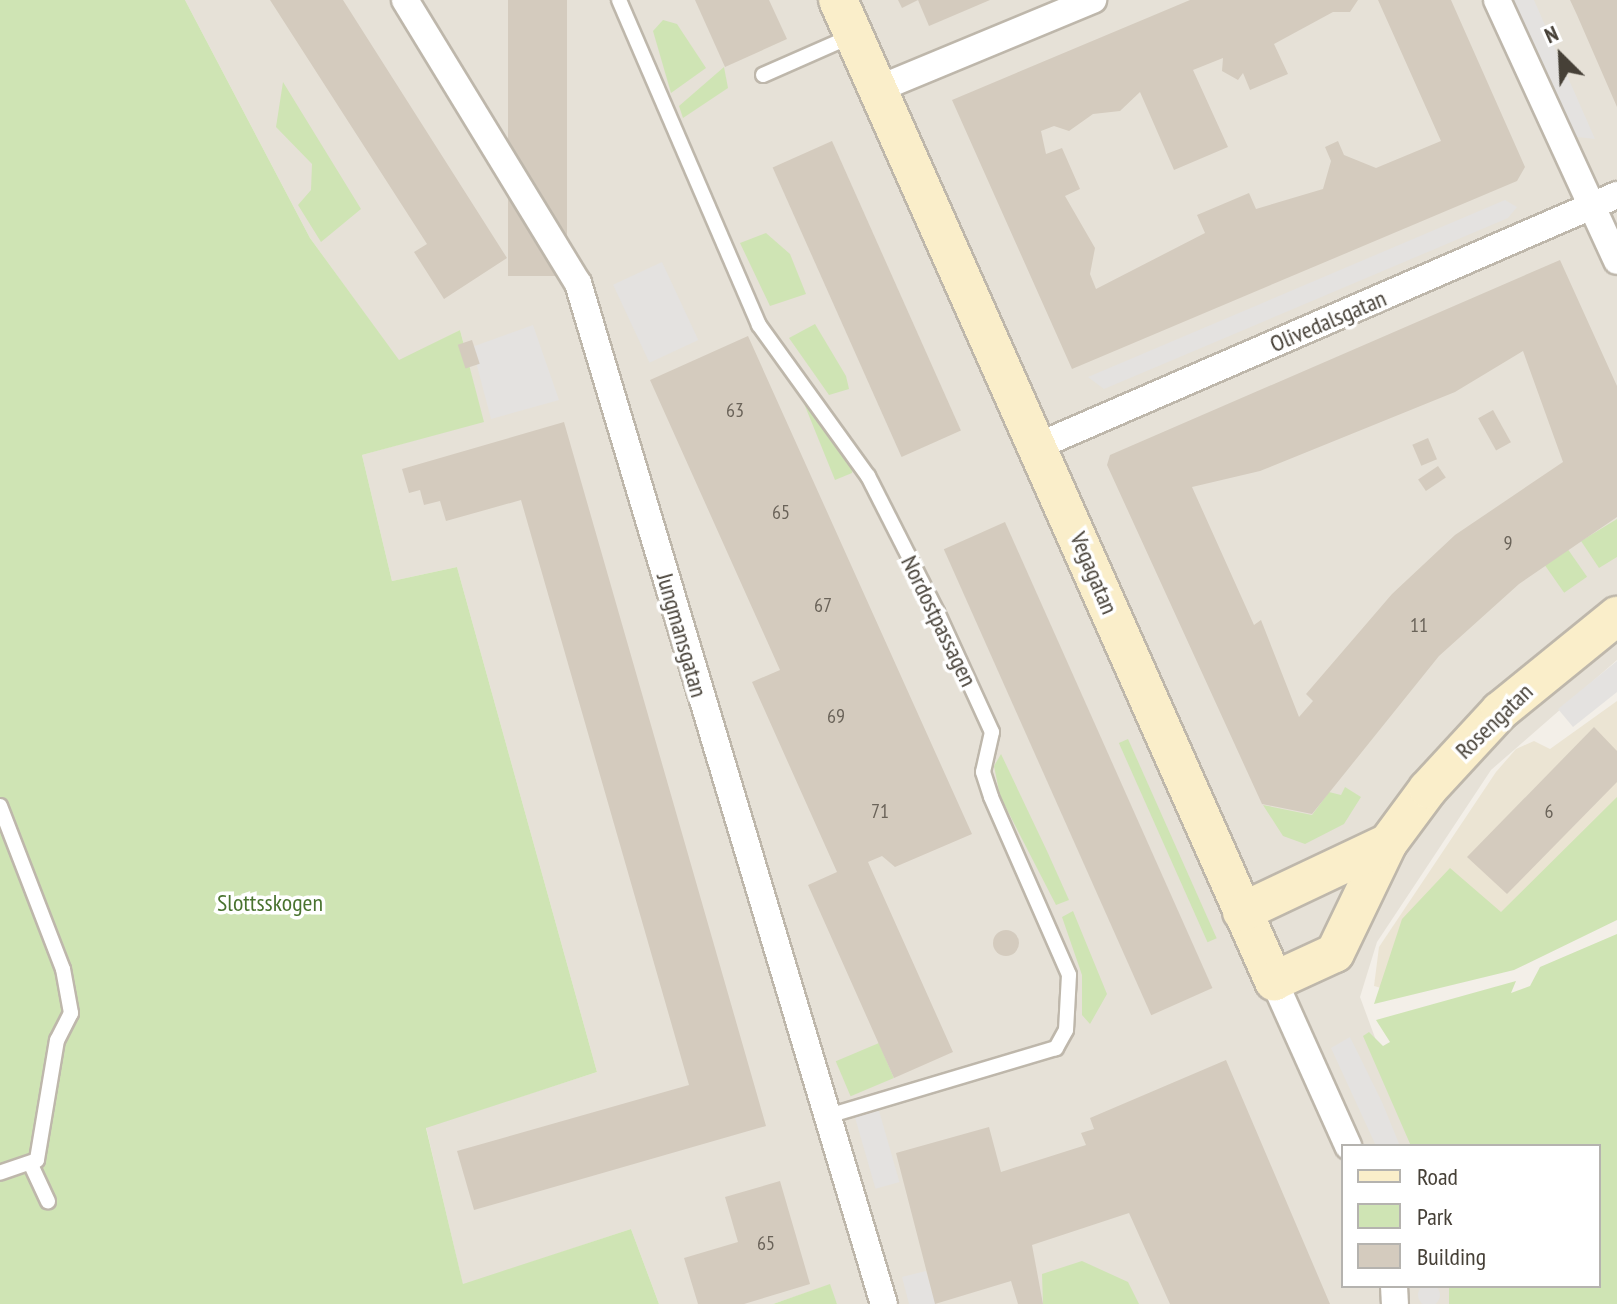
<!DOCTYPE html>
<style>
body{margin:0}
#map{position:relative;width:1617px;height:1304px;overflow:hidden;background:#f3efe8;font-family:"PT Sans Narrow",sans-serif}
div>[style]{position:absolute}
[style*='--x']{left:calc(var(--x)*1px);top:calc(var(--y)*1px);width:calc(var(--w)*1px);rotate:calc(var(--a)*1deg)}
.residential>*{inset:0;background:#e6e1d7}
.education>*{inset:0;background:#ebe4d3}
.green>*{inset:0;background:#cfe4b4;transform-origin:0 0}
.parking>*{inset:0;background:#e4e2e0;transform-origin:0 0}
.round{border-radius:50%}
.building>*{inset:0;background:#d4cbbe;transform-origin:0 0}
.roads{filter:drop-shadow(2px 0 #beb7ab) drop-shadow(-2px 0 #beb7ab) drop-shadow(0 2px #beb7ab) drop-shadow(0 -2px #beb7ab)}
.lane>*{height:14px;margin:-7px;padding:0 7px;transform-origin:7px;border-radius:7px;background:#fff}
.street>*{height:26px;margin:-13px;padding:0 13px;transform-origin:13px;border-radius:13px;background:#fff}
.secondary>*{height:38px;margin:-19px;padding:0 19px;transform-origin:19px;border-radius:19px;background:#faeeca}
span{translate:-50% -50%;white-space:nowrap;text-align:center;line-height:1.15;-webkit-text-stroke:7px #fff;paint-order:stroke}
.number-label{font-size:20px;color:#6a6359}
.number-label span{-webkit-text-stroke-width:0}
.street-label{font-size:24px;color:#464037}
.park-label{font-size:24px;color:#49732f}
.legend{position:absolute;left:1341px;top:1144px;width:260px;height:144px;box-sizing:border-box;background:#fff;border:2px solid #b5b3af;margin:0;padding:10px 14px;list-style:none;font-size:24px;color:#464037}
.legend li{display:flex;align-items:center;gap:16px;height:40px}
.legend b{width:40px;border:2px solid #b5b3af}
.north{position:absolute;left:1521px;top:16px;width:80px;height:80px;-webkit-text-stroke:6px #fff;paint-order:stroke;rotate:336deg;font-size:22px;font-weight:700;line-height:32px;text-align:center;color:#464037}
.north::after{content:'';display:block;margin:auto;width:28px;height:36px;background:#464037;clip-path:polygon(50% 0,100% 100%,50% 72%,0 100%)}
</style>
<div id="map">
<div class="residential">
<i style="clip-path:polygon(185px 0,1617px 0,1617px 660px,1491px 770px,1377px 942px,1360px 997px,1415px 1146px,1343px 1146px,1343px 1286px,1449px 1286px,1451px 1304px,837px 1304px,829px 1285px,773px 1304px,659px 1304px,631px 1229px,463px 1285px,426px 1127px,597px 1072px,457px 567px,392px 581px,362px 455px,483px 421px,460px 330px,399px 361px,310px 238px)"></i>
</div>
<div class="education">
<i style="clip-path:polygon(1617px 701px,1617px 913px,1399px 993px,1374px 986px,1379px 947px,1496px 772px,1516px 749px,1534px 741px,1550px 749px)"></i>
</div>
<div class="green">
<i style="clip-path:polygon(0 0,185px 0,310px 238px,399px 360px,460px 330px,484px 422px,362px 455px,392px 581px,457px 567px,597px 1072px,426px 1128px,463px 1284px,631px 1229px,659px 1304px,0 1304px)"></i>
<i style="clip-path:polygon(663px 20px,677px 24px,706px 68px,671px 93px,653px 31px)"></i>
<i style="clip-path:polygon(724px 67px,728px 88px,683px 118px,679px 106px)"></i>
<i style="clip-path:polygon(283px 82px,361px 209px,321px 242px,298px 205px,311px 190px,312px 164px,276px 127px)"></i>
<i style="clip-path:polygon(766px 233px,790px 254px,806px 294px,770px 306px,740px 243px)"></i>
<i style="clip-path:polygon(815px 324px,846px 376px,849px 389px,829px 395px,789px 338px)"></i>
<i style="clip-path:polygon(803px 401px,854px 465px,852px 473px,835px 480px)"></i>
<i style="clip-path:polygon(1617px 519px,1617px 557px,1599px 568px,1581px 541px)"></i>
<i style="left:1567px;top:548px;width:35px;height:28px;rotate:55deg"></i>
<i style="left:1128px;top:739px;width:218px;height:10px;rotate:66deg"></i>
<i style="clip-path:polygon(1001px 754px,1047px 851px,1069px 900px,1056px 905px,1000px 796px,994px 766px)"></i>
<i style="clip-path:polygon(1345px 787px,1361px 797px,1344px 824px,1305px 844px,1283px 836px,1263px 805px,1312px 815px,1329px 792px,1341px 795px)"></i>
<i style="clip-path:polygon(1617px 797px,1617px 920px,1514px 970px,1374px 1004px,1402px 919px,1450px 868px,1501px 912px)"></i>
<i style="clip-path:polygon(1073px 911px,1107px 994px,1090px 1024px,1082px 1015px,1082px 975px,1062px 917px)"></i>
<i style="clip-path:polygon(1617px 934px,1617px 1304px,1449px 1304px,1449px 1286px,1599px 1286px,1599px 1146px,1411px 1146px,1363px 1036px,1369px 1032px,1383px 1046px,1390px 1042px,1376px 1020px,1516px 981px,1511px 993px,1530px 986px,1540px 967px)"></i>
<i style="left:879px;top:1043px;width:38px;height:47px;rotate:67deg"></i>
<i style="clip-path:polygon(1082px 1261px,1128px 1282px,1139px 1304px,1043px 1304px,1042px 1274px)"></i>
<i style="clip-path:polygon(830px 1284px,837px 1304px,773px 1304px)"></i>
</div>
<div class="parking">
<i style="clip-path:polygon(1509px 0,1534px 0,1595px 139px,1569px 136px)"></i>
<i style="clip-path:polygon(1505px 200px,1517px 207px,1508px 218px,1104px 389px,1088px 377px)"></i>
<i style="left:662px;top:262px;width:86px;height:54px;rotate:65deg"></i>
<i style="clip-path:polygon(533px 325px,559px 400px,491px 419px,472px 347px)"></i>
<i style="clip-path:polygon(1617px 661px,1617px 692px,1573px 727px,1558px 709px)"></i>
<i style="clip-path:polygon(1350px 1037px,1382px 1102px,1400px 1146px,1376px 1146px,1331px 1048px)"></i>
<i style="left:878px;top:1107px;width:78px;height:25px;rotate:74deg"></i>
<i style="clip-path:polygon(926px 1271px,936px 1304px,909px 1304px,902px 1277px)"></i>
<i class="round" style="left:1418px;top:1284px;width:22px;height:22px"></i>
</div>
<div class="building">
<i style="clip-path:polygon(270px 0,343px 0,507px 258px,444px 299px,414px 252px,427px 244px)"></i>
<i style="left:508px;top:0;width:59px;height:276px"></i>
<i style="clip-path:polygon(695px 0,769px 0,787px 39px,725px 67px)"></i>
<i style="clip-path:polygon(898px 0,918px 0,902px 8px)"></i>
<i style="clip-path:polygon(918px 0,990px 0,929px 26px)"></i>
<i style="clip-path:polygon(1190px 0,1358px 0,1350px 12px,1333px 12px,1274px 44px,1288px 74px,1250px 90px,1243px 73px,1238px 80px,1222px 71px,1223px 58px,1193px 70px,1228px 147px,1174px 170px,1140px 92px,1120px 111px,1093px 114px,1069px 131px,1054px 126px,1041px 131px,1046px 154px,1062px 148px,1080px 189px,1065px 196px,1095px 248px,1090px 274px,1096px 289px,1205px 233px,1197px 215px,1249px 193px,1256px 209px,1323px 189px,1331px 161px,1325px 147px,1338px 141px,1344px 155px,1376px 168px,1441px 141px,1378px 0,1451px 0,1525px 167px,1517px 181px,1072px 369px,952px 100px)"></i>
<i style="clip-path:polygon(1570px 0,1617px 0,1617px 107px,1577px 15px)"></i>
<i style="left:832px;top:141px;width:317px;height:65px;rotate:66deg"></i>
<i style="clip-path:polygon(evenodd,1560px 260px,1617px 386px,1617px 517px,1519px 584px,1439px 656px,1312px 814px,1262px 804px,1107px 465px,1110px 455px,1560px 260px,1523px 351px,1563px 462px,1455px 535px,1392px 594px,1306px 694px,1313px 701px,1299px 717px,1261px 620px,1254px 625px,1192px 487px,1260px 471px,1455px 392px,1523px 351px)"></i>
<i style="clip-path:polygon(748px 336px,972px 834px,895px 867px,882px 856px,868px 862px,953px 1052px,894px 1078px,808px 885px,837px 872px,752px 682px,780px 670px,650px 380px)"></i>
<i style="left:472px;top:340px;width:25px;height:15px;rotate:72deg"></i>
<i style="left:1493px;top:410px;width:37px;height:17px;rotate:61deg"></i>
<i style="clip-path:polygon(564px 422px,766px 1126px,474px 1210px,457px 1151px,689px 1085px,521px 500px,446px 521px,440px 501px,424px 505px,420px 490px,409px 493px,402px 469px)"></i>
<i style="left:1428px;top:438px;width:23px;height:17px;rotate:67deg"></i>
<i style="left:1438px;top:466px;width:14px;height:24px;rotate:56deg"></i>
<i style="left:1005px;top:522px;width:510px;height:67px;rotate:66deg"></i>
<i style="clip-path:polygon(1594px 727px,1617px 751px,1617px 782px,1507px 894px,1467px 857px)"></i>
<i class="round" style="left:993px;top:930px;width:26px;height:26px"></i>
<i style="clip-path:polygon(1226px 1060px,1330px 1304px,1170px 1304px,1129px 1213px,1032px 1245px,1043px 1304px,1018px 1304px,1011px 1281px,935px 1304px,896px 1153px,989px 1127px,1001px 1172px,1086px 1145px,1081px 1133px,1094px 1129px,1090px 1118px)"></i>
<i style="clip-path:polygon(780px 1181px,810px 1284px,744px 1304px,698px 1304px,684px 1258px,738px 1242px,725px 1197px)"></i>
</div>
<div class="roads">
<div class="lane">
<i style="--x:619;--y:0;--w:354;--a:66.7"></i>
<i style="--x:759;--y:325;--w:186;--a:54.2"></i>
<i style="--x:868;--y:476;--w:153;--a:63.1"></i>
<i style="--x:937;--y:612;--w:132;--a:65.4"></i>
<i style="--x:992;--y:732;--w:41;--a:102.7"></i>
<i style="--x:983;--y:772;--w:26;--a:72"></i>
<i style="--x:991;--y:797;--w:194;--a:66.3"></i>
<i style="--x:1069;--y:975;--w:55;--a:93.1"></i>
<i style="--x:1066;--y:1030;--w:21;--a:119"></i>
<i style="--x:1056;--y:1048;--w:241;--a:163.4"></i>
<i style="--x:763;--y:75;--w:99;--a:-23.7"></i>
<i style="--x:0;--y:806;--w:175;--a:68.9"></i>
<i style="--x:63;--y:969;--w:45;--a:79.7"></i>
<i style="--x:71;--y:1013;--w:30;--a:117"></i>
<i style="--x:57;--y:1040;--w:122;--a:99.5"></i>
<i style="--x:37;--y:1160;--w:39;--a:161"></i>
<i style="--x:32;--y:1167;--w:38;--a:65"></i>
</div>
<div class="street">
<i style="--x:405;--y:0;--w:332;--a:58.6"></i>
<i style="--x:578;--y:283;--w:1066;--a:73.32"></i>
<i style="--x:1497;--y:0;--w:287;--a:65.3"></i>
<i style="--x:878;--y:89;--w:233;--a:-22.5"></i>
<i style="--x:1038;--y:446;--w:631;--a:-23.44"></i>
<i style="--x:1274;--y:981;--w:181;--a:65.8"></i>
<i style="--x:1394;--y:1286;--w:18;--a:87"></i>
</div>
<div class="secondary">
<i style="--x:838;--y:0;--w:1074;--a:66.04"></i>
<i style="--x:1274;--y:981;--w:67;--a:-24.7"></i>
<i style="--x:1335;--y:953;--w:122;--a:-64.3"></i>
<i style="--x:1388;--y:843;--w:67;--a:-53.5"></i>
<i style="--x:1428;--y:789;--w:106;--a:-47.3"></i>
<i style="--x:1500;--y:711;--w:151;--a:-39.1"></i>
<i style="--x:1242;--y:912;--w:161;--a:-25.3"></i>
</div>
</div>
<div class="number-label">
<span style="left:735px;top:410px">63</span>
<span style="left:781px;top:512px">65</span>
<span style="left:1508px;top:543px">9</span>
<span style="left:823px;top:605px">67</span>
<span style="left:1419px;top:625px">11</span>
<span style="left:836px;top:716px">69</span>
<span style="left:880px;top:811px">71</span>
<span style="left:1549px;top:811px">6</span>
<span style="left:766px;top:1243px">65</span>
</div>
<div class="street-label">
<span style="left:1328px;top:321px;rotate:-23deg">Olivedalsgatan</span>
<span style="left:1094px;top:573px;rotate:67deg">Vegagatan</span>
<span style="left:939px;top:621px;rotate:64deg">Nordostpassagen</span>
<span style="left:682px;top:635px;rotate:74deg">Jungmansgatan</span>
<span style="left:1494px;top:721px;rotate:-44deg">Rosengatan</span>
</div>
<div class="park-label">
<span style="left:270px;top:903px">Slottsskogen</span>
</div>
<ul class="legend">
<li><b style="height:10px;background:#faeeca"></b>Road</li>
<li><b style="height:22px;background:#cfe4b4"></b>Park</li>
<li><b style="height:22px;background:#d4cbbe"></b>Building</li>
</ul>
<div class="north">N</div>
</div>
